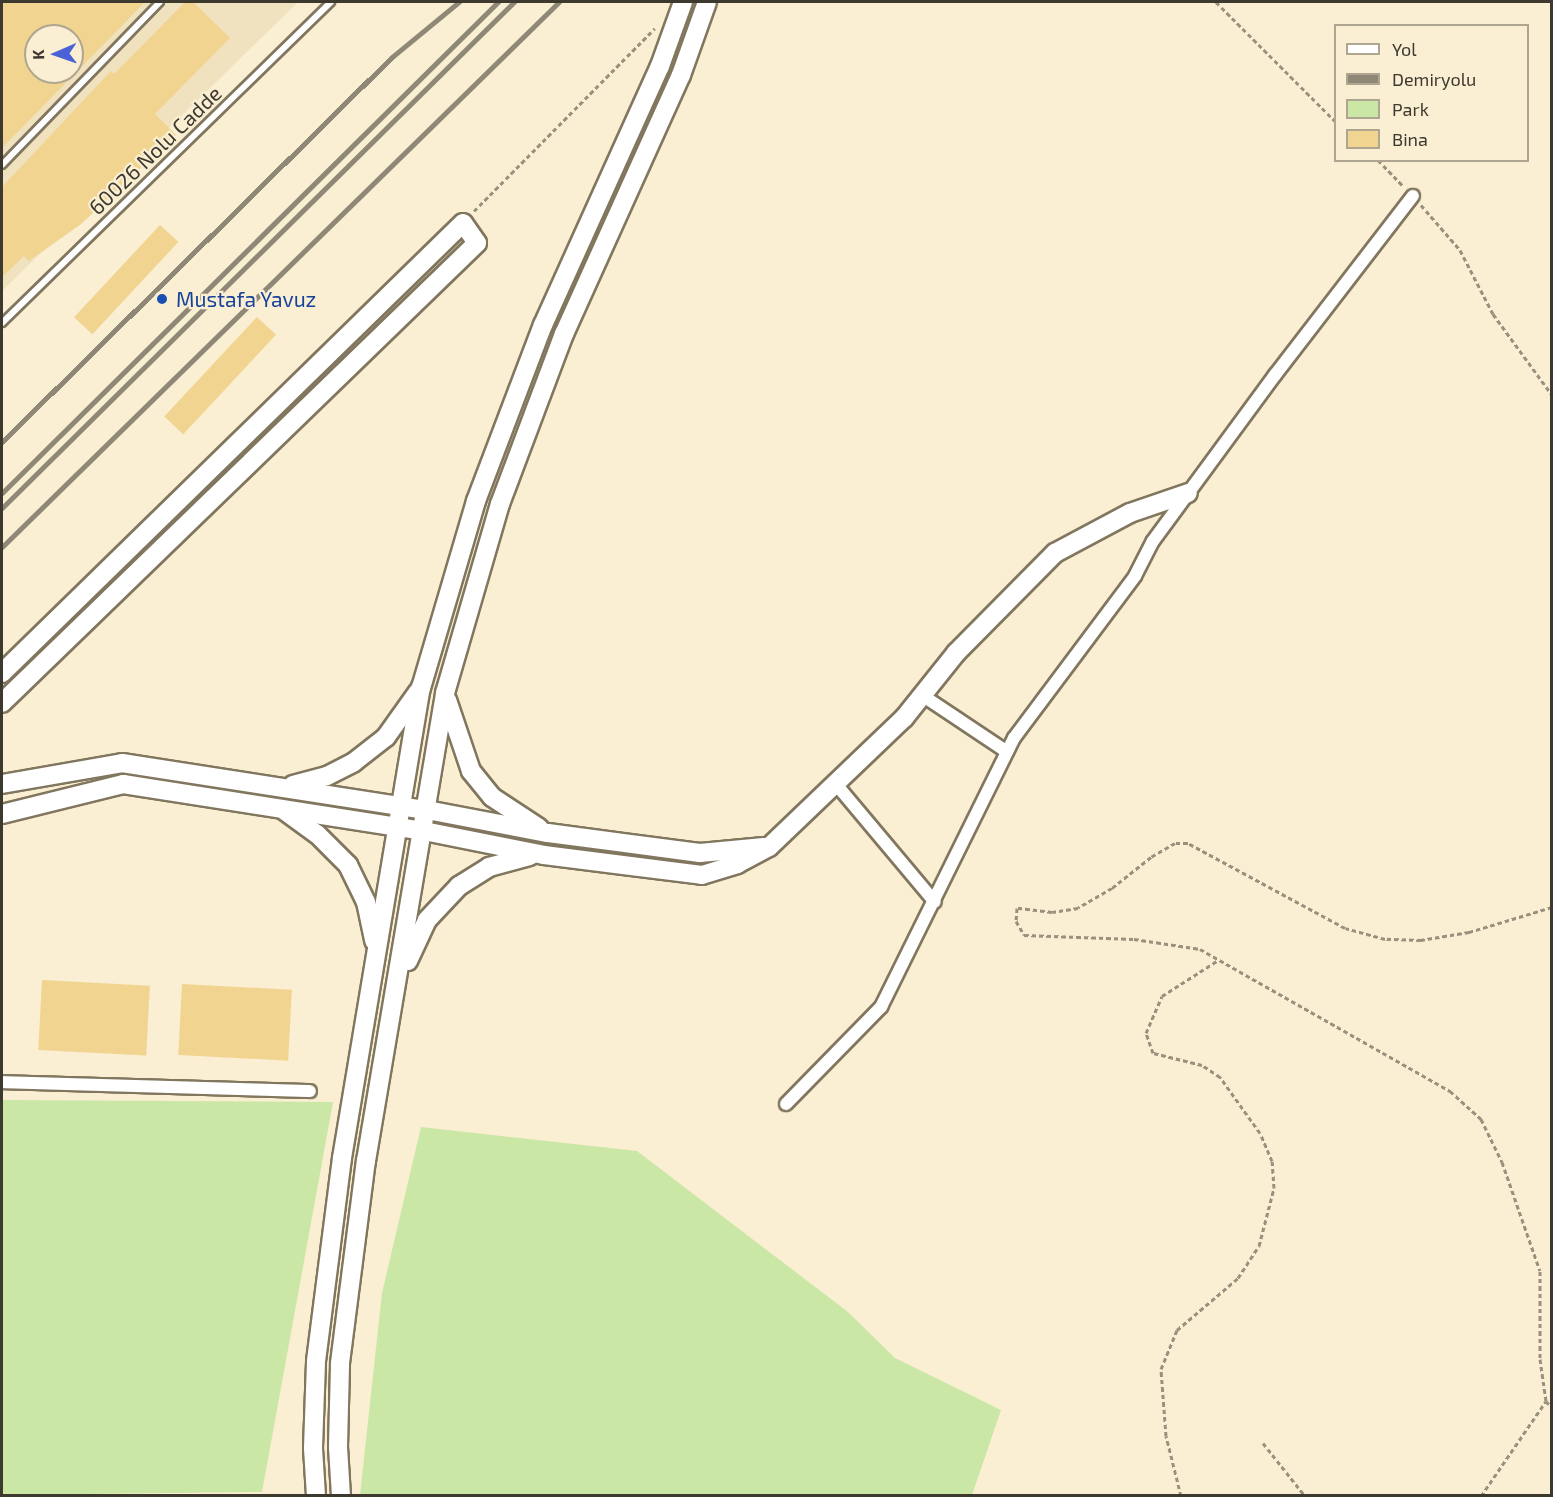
<!DOCTYPE html>
<style>
body{margin:0}
#map{position:relative;width:1553px;height:1497px;overflow:hidden;background:#faeed3;font-family:"Exo 2",sans-serif}
div>[style]{position:absolute}
[style*='--x']{left:calc(var(--x)*1px);top:calc(var(--y)*1px);width:calc(var(--w)*1px);rotate:calc(var(--a)*1deg)}
.built>*{inset:0;background:#f0e1bf}
.green>*{inset:0;background:#cbe7a5}
.building>*{inset:0;background:#f1d490;transform-origin:0 0}
.path>*{height:3px;margin-top:-1.5px;transform-origin:0;background:repeating-linear-gradient(90deg,#99907e 0 4.5px,transparent 0 7.5px)}
.roads{filter:drop-shadow(2px 0 #81765e) drop-shadow(-2px 0 #81765e) drop-shadow(0 2px #81765e) drop-shadow(0 -2px #81765e)}
.lane>*{height:6px;margin:-3px;padding:0 3px;transform-origin:3px;border-radius:3px;background:#fff}
.street>*{height:12px;margin:-6px;padding:0 6px;transform-origin:6px;border-radius:6px;background:#fff}
.secondary>*{height:18px;margin:-9px;padding:0 9px;transform-origin:9px;border-radius:9px;background:#fff}
.rail>*{height:4.5px;margin:-2.25px;padding:0 2.25px;transform-origin:2.25px;border-radius:2.25px;background:#908876}
.dots>*{width:16px;height:16px;translate:-50% -50%;box-sizing:border-box;border:3px solid #faeed3;border-radius:50%}
span{translate:-50% -50%;white-space:nowrap;text-align:center;line-height:1.15;-webkit-text-stroke:4.5px #faeed3;paint-order:stroke}
.street-label{font-size:21px;color:#3e392f}
.transit-label{font-size:21px;color:#164399}
.left{translate:0 -50%;text-align:left}
.frame{position:absolute;inset:0;border:3px solid #3e392f;pointer-events:none}
.legend{position:absolute;left:1334px;top:24px;width:195px;height:138px;box-sizing:border-box;background:#faeed3;border:2px solid #afa691;margin:0;padding:8px 10px;list-style:none;font-size:18px;color:#3e392f}
.legend li{display:flex;align-items:center;gap:12px;height:30px}
.legend b{width:30px;border:2px solid #afa691}
.north{position:absolute;left:24px;top:24px;width:60px;height:60px;box-sizing:border-box;background:#faeed3;border:2px solid #afa691;border-radius:50%;rotate:268deg;font-size:16px;font-weight:700;line-height:24px;text-align:center;color:#3e392f}
.north::after{content:'';display:block;margin:auto;width:21px;height:27px;background:#4b61d6;clip-path:polygon(50% 0,100% 100%,50% 72%,0 100%)}
</style>
<div id="map">
<div class="built">
<i style="clip-path:polygon(evenodd,2px 2px,298px 2px,2px 291px,2px 2px,36px 36px,72px 36px,72px 72px,36px 72px,36px 36px)"></i>
</div>
<div class="green">
<i style="clip-path:polygon(2px 1100px,333px 1102px,262px 1492px,2px 1495px)"></i>
<i style="clip-path:polygon(421px 1127px,637px 1151px,848px 1312px,895px 1358px,1001px 1410px,972px 1495px,360px 1495px,382px 1293px)"></i>
</div>
<div class="building">
<i style="clip-path:polygon(evenodd,2px 2px,145px 2px,2px 148px,2px 2px,36px 36px,72px 36px,72px 72px,36px 72px,36px 36px)"></i>
<i style="clip-path:polygon(185px 2px,193px 2px,230px 38px,155px 114px,176px 135px,81px 224px,29px 261px,24px 256px,2px 277px,2px 187px,111px 71px,114px 74px)"></i>
<i style="left:160px;top:225px;width:25px;height:126px;rotate:43deg"></i>
<i style="left:257px;top:317px;width:26px;height:136px;rotate:43deg"></i>
<i style="left:42px;top:980px;width:108px;height:70px;rotate:3deg"></i>
<i style="left:182px;top:984px;width:110px;height:71px;rotate:3deg"></i>
</div>
<div class="path">
<i style="--x:1216;--y:2;--w:170;--a:45"></i>
<i style="--x:1378;--y:160;--w:37;--a:46"></i>
<i style="--x:1421;--y:205;--w:60;--a:49.1"></i>
<i style="--x:1460;--y:250;--w:72;--a:62.7"></i>
<i style="--x:1493;--y:314;--w:100;--a:53.9"></i>
<i style="--x:474;--y:211;--w:257;--a:-45.3"></i>
<i style="--x:1552;--y:907;--w:87;--a:163.2"></i>
<i style="--x:1469;--y:932;--w:49;--a:170.5"></i>
<i style="--x:1421;--y:940;--w:36;--a:-178"></i>
<i style="--x:1385;--y:939;--w:41;--a:-164.6"></i>
<i style="--x:1345;--y:928;--w:179;--a:-151.6"></i>
<i style="--x:1188;--y:843;--w:13;--a:180"></i>
<i style="--x:1175;--y:843;--w:28;--a:150"></i>
<i style="--x:1151;--y:857;--w:50;--a:141.5"></i>
<i style="--x:1112;--y:888;--w:39;--a:150"></i>
<i style="--x:1078;--y:908;--w:26;--a:171"></i>
<i style="--x:1052;--y:912;--w:35;--a:-173"></i>
<i style="--x:1017;--y:908;--w:13;--a:94"></i>
<i style="--x:1016;--y:921;--w:16;--a:60"></i>
<i style="--x:1024;--y:935;--w:110;--a:2.1"></i>
<i style="--x:1134;--y:939;--w:67;--a:8.6"></i>
<i style="--x:1200;--y:949;--w:288;--a:29.6"></i>
<i style="--x:1450;--y:1091;--w:42;--a:42.1"></i>
<i style="--x:1481;--y:1119;--w:48;--a:64"></i>
<i style="--x:1502;--y:1162;--w:115;--a:70.8"></i>
<i style="--x:1540;--y:1271;--w:88;--a:90"></i>
<i style="--x:1540;--y:1359;--w:42;--a:81.9"></i>
<i style="--x:1546;--y:1401;--w:9;--a:49"></i>
<i style="--x:1263;--y:1443;--w:68;--a:51.6"></i>
<i style="--x:1181;--y:1496;--w:62;--a:-104"></i>
<i style="--x:1166;--y:1436;--w:67;--a:-94.3"></i>
<i style="--x:1161;--y:1369;--w:42;--a:-67.7"></i>
<i style="--x:1177;--y:1330;--w:80;--a:-40.4"></i>
<i style="--x:1238;--y:1278;--w:38;--a:-57"></i>
<i style="--x:1259;--y:1246;--w:60;--a:-75.5"></i>
<i style="--x:1274;--y:1188;--w:27;--a:-94"></i>
<i style="--x:1272;--y:1161;--w:30;--a:-113"></i>
<i style="--x:1260;--y:1133;--w:69;--a:-125.5"></i>
<i style="--x:1220;--y:1077;--w:22;--a:-146"></i>
<i style="--x:1202;--y:1065;--w:50;--a:-166.2"></i>
<i style="--x:1153;--y:1053;--w:21;--a:-109"></i>
<i style="--x:1146;--y:1033;--w:40;--a:-66.6"></i>
<i style="--x:1162;--y:996;--w:65;--a:-32.5"></i>
<i style="--x:1481;--y:1496;--w:115;--a:-55.6"></i>
</div>
<div class="roads">
<div class="lane">
<i style="--x:2;--y:165;--w:227;--a:-45.9"></i>
<i style="--x:2;--y:323;--w:460;--a:-44.3"></i>
</div>
<div class="street">
<i style="--x:922;--y:695;--w:102;--a:33.8"></i>
<i style="--x:835;--y:783;--w:155;--a:50"></i>
<i style="--x:2;--y:1082;--w:308;--a:1.7"></i>
<i style="--x:786;--y:1104;--w:136;--a:-45.6"></i>
<i style="--x:881;--y:1007;--w:300;--a:-63.7"></i>
<i style="--x:1014;--y:738;--w:202;--a:-53.2"></i>
<i style="--x:1135;--y:576;--w:39;--a:-63"></i>
<i style="--x:1153;--y:541;--w:206;--a:-53.7"></i>
<i style="--x:1275;--y:375;--w:226;--a:-52.4"></i>
</div>
<div class="secondary">
<i style="--x:2;--y:673;--w:644;--a:-44.31"></i>
<i style="--x:463;--y:223;--w:24;--a:55"></i>
<i style="--x:477;--y:243;--w:661;--a:135.92"></i>
<i style="--x:447;--y:700;--w:75;--a:71.3"></i>
<i style="--x:471;--y:771;--w:33;--a:51"></i>
<i style="--x:492;--y:797;--w:56;--a:33.4"></i>
<i style="--x:2;--y:784;--w:122;--a:-9.9"></i>
<i style="--x:122;--y:763;--w:309;--a:8.8"></i>
<i style="--x:427;--y:810;--w:123;--a:10.8"></i>
<i style="--x:548;--y:833;--w:153;--a:7.5"></i>
<i style="--x:700;--y:853;--w:64;--a:-5.4"></i>
<i style="--x:293;--y:785;--w:35;--a:-15"></i>
<i style="--x:327;--y:776;--w:30;--a:-27"></i>
<i style="--x:354;--y:762;--w:41;--a:-38"></i>
<i style="--x:386;--y:737;--w:55;--a:-54.6"></i>
<i style="--x:285;--y:811;--w:39;--a:36"></i>
<i style="--x:317;--y:834;--w:44;--a:45"></i>
<i style="--x:348;--y:865;--w:41;--a:64.1"></i>
<i style="--x:366;--y:902;--w:40;--a:78"></i>
<i style="--x:2;--y:814;--w:125;--a:-13.9"></i>
<i style="--x:123;--y:784;--w:305;--a:8.9"></i>
<i style="--x:424;--y:831;--w:122;--a:11.3"></i>
<i style="--x:544;--y:855;--w:159;--a:7.2"></i>
<i style="--x:702;--y:875;--w:37;--a:-17"></i>
<i style="--x:737;--y:864;--w:36;--a:-28"></i>
<i style="--x:769;--y:847;--w:187;--a:-43.7"></i>
<i style="--x:904;--y:718;--w:83;--a:-51.3"></i>
<i style="--x:956;--y:653;--w:141;--a:-45.3"></i>
<i style="--x:1055;--y:553;--w:85;--a:-28.1"></i>
<i style="--x:1130;--y:513;--w:61;--a:-19"></i>
<i style="--x:408;--y:961;--w:45;--a:-65.1"></i>
<i style="--x:427;--y:920;--w:47;--a:-46.7"></i>
<i style="--x:459;--y:886;--w:36;--a:-32"></i>
<i style="--x:489;--y:867;--w:42;--a:-15"></i>
<i style="--x:316;--y:1496;--w:48;--a:-93.6"></i>
<i style="--x:313;--y:1448;--w:87;--a:-88"></i>
<i style="--x:316;--y:1361;--w:205;--a:-82.7"></i>
<i style="--x:342;--y:1158;--w:477;--a:-80.5"></i>
<i style="--x:421;--y:688;--w:195;--a:-73.6"></i>
<i style="--x:476;--y:501;--w:188;--a:-69.2"></i>
<i style="--x:543;--y:325;--w:284;--a:-65.7"></i>
<i style="--x:660;--y:66;--w:68;--a:-70.2"></i>
<i style="--x:341;--y:1496;--w:49;--a:-93.5"></i>
<i style="--x:338;--y:1447;--w:84;--a:-88.6"></i>
<i style="--x:340;--y:1363;--w:204;--a:-82.7"></i>
<i style="--x:366;--y:1161;--w:475;--a:-80.4"></i>
<i style="--x:445;--y:693;--w:197;--a:-73.8"></i>
<i style="--x:500;--y:504;--w:182;--a:-69.4"></i>
<i style="--x:564;--y:334;--w:284;--a:-65.7"></i>
<i style="--x:681;--y:75;--w:77;--a:-70.4"></i>
</div>
</div>
<div class="rail">
<i style="--x:2;--y:442;--w:547;--a:-44.63"></i>
<i style="--x:391;--y:58;--w:88;--a:-39.5"></i>
<i style="--x:2;--y:493;--w:698;--a:-44.71"></i>
<i style="--x:2;--y:508;--w:720;--a:-44.66"></i>
<i style="--x:2;--y:547;--w:779;--a:-44.38"></i>
</div>
<div class="dots">
<i style="left:162px;top:299px;background:#1a4fb4"></i>
</div>
<div class="street-label">
<span style="left:155px;top:150px;rotate:-44deg">60026 Nolu Cadde</span>
</div>
<div class="transit-label">
<span class="left" style="left:176px;top:299px">Mustafa Yavuz</span>
</div>
<div class="frame"></div>
<ul class="legend">
<li><b style="height:8px;background:#fff"></b>Yol</li>
<li><b style="height:8px;background:#908876"></b>Demiryolu</li>
<li><b style="height:16px;background:#cbe7a5"></b>Park</li>
<li><b style="height:16px;background:#f1d490"></b>Bina</li>
</ul>
<div class="north">K</div>
</div>
